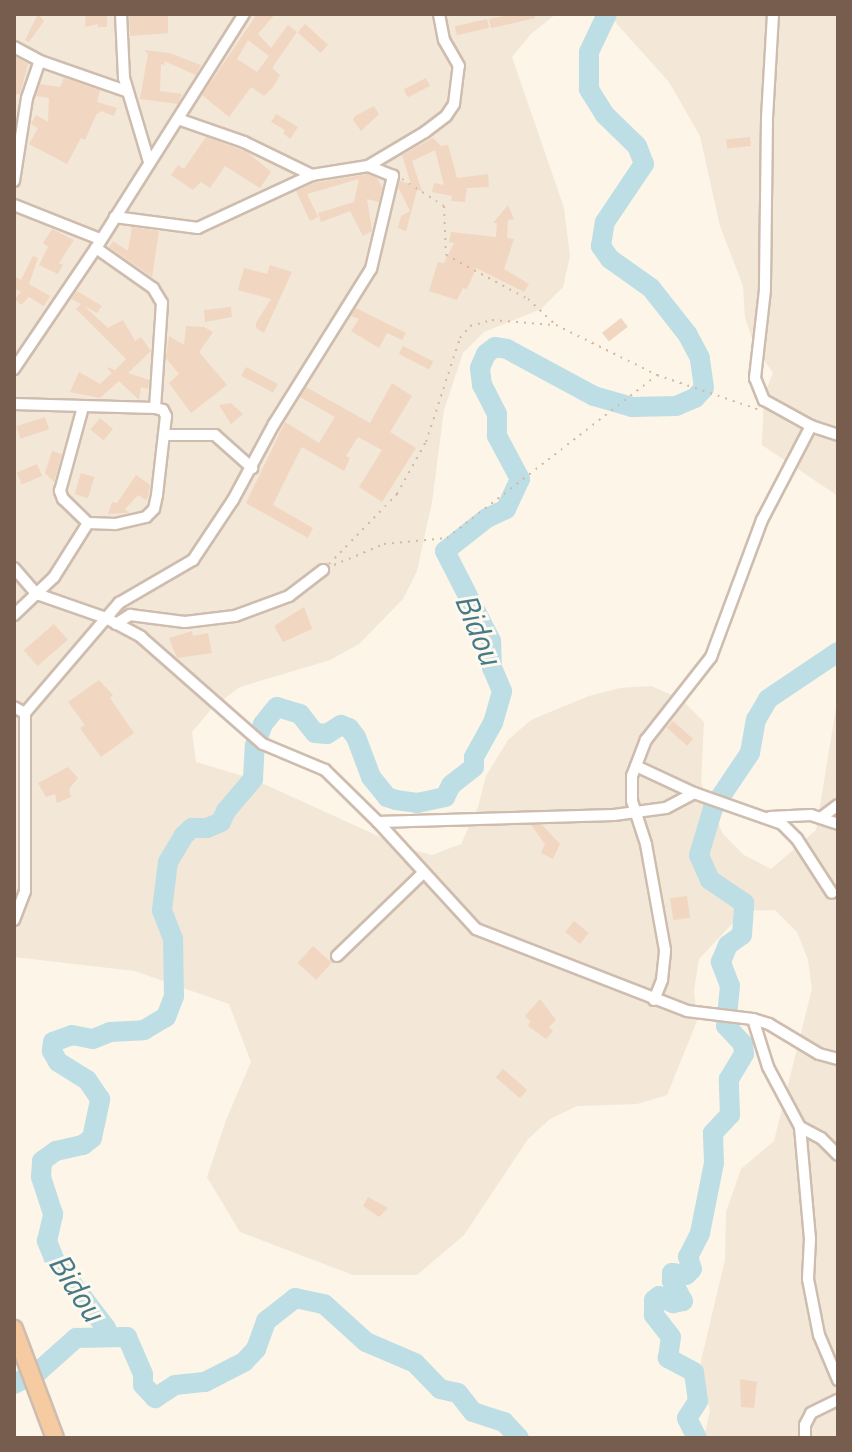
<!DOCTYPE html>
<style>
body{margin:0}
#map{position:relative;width:852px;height:1452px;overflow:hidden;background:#fcf5e8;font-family:"Titillium Web",sans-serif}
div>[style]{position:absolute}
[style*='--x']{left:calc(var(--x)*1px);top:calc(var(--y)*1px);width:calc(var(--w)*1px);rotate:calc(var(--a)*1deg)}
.residential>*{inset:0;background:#f3e7d7}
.river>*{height:20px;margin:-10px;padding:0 10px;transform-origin:10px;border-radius:10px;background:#bddee5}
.building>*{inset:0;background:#f1d6c1;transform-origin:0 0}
.path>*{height:2px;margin-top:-1px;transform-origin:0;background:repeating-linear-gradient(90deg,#d6b9a3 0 2px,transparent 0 8px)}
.roads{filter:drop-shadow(2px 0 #cebdaf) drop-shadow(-2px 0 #cebdaf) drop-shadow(0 2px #cebdaf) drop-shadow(0 -2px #cebdaf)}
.minor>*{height:10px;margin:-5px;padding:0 5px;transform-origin:5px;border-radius:5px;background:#fff}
.trunk>*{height:16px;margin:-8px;padding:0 8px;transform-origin:8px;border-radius:8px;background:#f6cba2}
span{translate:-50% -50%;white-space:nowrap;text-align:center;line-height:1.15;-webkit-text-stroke:6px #fef9ef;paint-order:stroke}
.water-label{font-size:32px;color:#477a88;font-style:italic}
.frame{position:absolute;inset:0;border:16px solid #765d4d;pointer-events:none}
</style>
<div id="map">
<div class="residential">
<i style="clip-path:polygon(14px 14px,556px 14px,531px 34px,512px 57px,564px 208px,570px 256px,563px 287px,541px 309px,484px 332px,463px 353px,444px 410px,432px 502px,417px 571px,403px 599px,359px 644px,330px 660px,240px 687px,213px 707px,192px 732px,196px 762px,253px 779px,402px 847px,432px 855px,461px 844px,478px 807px,486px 776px,508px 740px,531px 720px,589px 696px,620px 688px,651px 686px,681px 699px,704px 722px,701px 783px,723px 834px,744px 855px,771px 869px,816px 830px,838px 696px,838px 1438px,704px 1438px,710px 1410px,700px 1377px,701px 1361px,725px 1260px,726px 1212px,741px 1169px,774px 1141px,812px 989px,808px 960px,797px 932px,775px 910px,744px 911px,699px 959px,694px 990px,697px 1021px,667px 1095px,637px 1104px,577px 1106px,550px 1119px,528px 1139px,464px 1235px,417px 1275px,353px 1275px,240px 1232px,207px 1177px,226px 1120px,251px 1062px,229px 1004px,135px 971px,14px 957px)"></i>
<i style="clip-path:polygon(608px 14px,838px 14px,838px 496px,762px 445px,764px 395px,773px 373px,755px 347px,745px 318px,743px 286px,720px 226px,700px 136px,669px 82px)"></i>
</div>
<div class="river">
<i style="--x:108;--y:1336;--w:8;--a:-104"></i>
<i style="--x:106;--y:1328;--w:84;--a:-127.3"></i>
<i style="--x:55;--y:1261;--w:22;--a:-112"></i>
<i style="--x:47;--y:1241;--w:28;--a:-77"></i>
<i style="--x:53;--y:1214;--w:39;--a:-108"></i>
<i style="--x:41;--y:1177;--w:16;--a:-86"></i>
<i style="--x:42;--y:1161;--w:17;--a:-36"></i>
<i style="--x:56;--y:1151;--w:28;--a:-13"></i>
<i style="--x:83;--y:1145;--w:11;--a:-38"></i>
<i style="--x:92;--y:1138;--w:40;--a:-78"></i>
<i style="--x:100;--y:1099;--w:23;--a:-124"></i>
<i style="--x:87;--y:1080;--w:34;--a:-148"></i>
<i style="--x:58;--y:1062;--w:13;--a:-119"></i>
<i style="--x:52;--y:1051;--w:9;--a:-84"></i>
<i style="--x:53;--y:1042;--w:20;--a:-20"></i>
<i style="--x:72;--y:1035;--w:21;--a:11"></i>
<i style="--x:93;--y:1039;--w:18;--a:-22"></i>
<i style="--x:110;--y:1032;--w:34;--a:-3"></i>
<i style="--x:144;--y:1030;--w:26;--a:-31"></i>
<i style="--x:166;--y:1017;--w:22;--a:-69"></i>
<i style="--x:174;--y:996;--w:57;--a:-91"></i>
<i style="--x:173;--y:939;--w:31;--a:-111"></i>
<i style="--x:162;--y:910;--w:48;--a:-82.9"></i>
<i style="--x:168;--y:862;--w:31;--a:-59"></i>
<i style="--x:184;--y:835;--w:11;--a:-41"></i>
<i style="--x:192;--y:828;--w:15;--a:0"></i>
<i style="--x:207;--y:828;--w:15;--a:-23"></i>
<i style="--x:221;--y:822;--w:12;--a:-66"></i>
<i style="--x:226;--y:811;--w:42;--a:-49.8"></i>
<i style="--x:253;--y:779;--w:33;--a:-87"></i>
<i style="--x:255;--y:746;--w:23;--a:-70"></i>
<i style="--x:263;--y:724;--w:22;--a:-51"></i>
<i style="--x:277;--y:707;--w:24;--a:17"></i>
<i style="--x:300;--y:714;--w:24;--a:52"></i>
<i style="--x:315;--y:733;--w:12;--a:5"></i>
<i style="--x:327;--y:734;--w:17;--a:-33"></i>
<i style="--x:341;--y:725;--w:9;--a:21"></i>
<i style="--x:349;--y:728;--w:11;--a:52"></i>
<i style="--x:356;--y:737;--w:43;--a:69.4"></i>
<i style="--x:371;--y:777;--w:26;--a:51"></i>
<i style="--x:387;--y:797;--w:9;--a:18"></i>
<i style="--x:396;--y:800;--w:21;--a:8"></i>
<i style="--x:417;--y:803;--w:29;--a:-12"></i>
<i style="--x:445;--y:797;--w:13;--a:-63"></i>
<i style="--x:451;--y:785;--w:29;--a:-38"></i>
<i style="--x:474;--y:767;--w:10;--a:-90"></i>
<i style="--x:474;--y:757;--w:39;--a:-61"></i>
<i style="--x:493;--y:723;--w:33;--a:-74"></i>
<i style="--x:502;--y:691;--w:25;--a:-113"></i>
<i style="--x:492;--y:668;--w:27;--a:-92"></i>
<i style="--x:491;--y:641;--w:101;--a:-117.1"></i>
<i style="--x:445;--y:551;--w:53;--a:-38.2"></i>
<i style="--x:487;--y:518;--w:21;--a:-25"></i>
<i style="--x:506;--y:509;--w:33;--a:-65"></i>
<i style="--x:520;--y:479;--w:49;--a:-118.1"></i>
<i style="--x:497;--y:436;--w:22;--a:-90"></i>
<i style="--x:497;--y:414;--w:33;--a:-117"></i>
<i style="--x:482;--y:385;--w:17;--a:-97"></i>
<i style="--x:480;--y:368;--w:15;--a:-67"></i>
<i style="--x:486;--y:354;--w:11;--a:-38"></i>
<i style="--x:495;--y:347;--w:12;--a:9"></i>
<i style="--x:507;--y:349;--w:99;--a:28.4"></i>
<i style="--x:594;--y:396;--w:40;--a:16"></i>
<i style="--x:632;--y:407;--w:44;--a:-1.3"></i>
<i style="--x:676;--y:406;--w:21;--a:-23"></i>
<i style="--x:695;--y:398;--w:13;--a:-48"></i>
<i style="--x:704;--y:388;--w:30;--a:-98"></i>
<i style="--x:700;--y:358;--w:26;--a:-118"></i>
<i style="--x:688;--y:335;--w:60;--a:-128.2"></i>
<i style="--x:651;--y:288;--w:50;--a:-144.7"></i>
<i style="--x:610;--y:259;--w:16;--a:-125"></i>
<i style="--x:601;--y:246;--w:24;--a:-81"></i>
<i style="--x:605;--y:222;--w:70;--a:-56.1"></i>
<i style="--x:644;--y:164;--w:19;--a:-111"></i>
<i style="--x:637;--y:146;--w:45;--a:-135.9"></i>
<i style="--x:605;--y:115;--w:31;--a:-122"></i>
<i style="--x:589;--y:89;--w:37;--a:-90"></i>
<i style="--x:589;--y:52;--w:42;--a:-64.7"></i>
<i style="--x:14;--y:1384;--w:28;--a:-27"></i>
<i style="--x:39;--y:1371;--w:50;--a:-41.7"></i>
<i style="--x:76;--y:1338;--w:51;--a:-1.1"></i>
<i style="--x:127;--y:1337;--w:40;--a:66.6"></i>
<i style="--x:143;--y:1374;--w:11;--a:90"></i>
<i style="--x:143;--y:1385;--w:18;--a:47"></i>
<i style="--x:155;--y:1398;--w:24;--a:-33"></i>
<i style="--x:175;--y:1385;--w:30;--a:-6"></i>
<i style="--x:205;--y:1382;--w:44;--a:-27.1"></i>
<i style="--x:244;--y:1362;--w:18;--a:-47"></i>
<i style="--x:256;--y:1349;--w:30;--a:-70"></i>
<i style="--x:266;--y:1321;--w:37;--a:-38"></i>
<i style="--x:295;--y:1298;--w:30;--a:12"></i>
<i style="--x:324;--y:1304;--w:57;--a:42.1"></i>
<i style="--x:366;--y:1342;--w:53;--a:23.2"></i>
<i style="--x:415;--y:1363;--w:36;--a:46"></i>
<i style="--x:440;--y:1389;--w:18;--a:13"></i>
<i style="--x:458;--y:1393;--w:24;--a:52"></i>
<i style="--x:473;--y:1412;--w:33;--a:18"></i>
<i style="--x:504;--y:1422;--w:22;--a:47"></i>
<i style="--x:697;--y:1438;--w:22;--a:-117"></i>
<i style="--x:687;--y:1418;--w:20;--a:-57"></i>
<i style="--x:698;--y:1401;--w:29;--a:-98"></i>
<i style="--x:694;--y:1372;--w:30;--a:-152"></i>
<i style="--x:668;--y:1358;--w:21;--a:-82"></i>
<i style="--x:671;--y:1337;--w:28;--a:-128"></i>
<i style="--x:654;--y:1315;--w:15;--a:-90"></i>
<i style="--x:654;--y:1300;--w:6;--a:-39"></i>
<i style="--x:659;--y:1296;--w:16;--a:27"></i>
<i style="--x:673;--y:1303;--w:10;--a:-11"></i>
<i style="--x:683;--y:1301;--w:23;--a:-119"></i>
<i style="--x:672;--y:1281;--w:8;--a:-90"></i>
<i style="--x:672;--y:1273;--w:14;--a:8"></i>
<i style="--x:686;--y:1275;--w:8;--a:-45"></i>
<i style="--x:692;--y:1269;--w:13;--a:-108"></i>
<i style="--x:688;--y:1257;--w:27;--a:-63"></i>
<i style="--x:700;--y:1233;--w:71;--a:-78.7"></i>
<i style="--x:714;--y:1163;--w:30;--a:-92"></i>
<i style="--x:713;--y:1133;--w:25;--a:-47"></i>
<i style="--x:730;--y:1115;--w:36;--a:-92"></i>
<i style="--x:729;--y:1079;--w:29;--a:-59"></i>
<i style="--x:744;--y:1054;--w:10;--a:-96"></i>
<i style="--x:743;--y:1044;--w:25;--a:-133"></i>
<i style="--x:726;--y:1026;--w:40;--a:-84.3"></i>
<i style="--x:730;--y:986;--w:26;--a:-111"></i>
<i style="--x:721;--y:962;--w:18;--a:-68"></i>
<i style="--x:728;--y:945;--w:17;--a:-36"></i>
<i style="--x:742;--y:935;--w:32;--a:-86"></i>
<i style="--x:744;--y:903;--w:41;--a:-145.9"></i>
<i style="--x:710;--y:880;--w:27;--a:-114"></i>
<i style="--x:699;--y:855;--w:49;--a:-73.4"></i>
<i style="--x:713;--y:808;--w:66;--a:-56.1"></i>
<i style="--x:750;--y:753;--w:34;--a:-80"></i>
<i style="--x:756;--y:720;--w:24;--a:-60"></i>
<i style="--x:768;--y:699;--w:84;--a:-33.9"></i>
</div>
<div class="building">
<i style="clip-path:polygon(38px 14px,44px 21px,29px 42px,25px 40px)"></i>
<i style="clip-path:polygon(86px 14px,107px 14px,107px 27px,98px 27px,98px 24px,85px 27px)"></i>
<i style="clip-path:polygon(129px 14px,168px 14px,168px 33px,130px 36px)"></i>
<i style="clip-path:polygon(evenodd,257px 14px,275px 14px,258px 34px,271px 48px,288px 25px,297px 32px,272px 68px,280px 75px,273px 87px,264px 96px,251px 87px,229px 117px,202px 95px,257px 14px,248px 40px,269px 56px,257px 72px,237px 59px,248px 40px)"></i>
<i style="clip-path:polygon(513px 14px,535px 14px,535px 18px,491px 28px,489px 19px)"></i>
<i style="left:487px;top:19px;width:9px;height:33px;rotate:77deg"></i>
<i style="left:305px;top:24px;width:31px;height:11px;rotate:42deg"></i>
<i style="clip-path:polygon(144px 50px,169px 53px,201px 65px,196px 75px,164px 61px,165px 65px,161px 64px,160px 91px,182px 94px,178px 104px,140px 99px,148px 54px)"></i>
<i style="clip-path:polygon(16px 57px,28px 64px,20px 94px,14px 94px)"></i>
<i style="clip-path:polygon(64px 78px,100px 90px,97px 102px,117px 108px,114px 116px,101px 111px,96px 115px,85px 140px,81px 138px,67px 164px,29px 144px,38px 128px,31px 124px,36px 115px,48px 122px,49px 98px,36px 96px,40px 84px,60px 87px)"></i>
<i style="left:426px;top:78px;width:9px;height:25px;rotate:63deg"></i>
<i style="clip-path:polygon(374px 106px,379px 114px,361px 131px,353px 120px,355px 116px)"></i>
<i style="clip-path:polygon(276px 114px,298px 127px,290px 139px,283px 133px,285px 130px,271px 122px)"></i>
<i style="clip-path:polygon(206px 137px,247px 152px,271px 172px,260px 188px,225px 166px,210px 188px,201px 182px,193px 190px,171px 175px,178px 165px,184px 169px)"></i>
<i style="left:750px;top:137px;width:9px;height:24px;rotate:84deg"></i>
<i style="clip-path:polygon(433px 138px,441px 146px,448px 145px,457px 178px,488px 174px,489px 187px,467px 188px,465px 202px,451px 201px,452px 196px,432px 192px,434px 183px,444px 185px,435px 150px,412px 161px,422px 191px,417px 190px,406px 231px,398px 228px,401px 216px,410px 211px,398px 187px,400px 181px,411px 184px,402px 155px)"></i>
<i style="clip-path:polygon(367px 174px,377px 178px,382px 187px,379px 202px,367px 199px,372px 231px,363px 236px,350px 211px,321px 222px,318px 213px,354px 202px,359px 179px,307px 194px,318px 217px,310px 221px,296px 191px,314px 183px)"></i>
<i style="clip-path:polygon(508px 205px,514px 219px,508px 220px,507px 238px,514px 239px,504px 269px,529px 284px,524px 292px,476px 268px,467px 289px,463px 288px,457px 300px,429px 291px,438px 262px,444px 263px,454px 243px,449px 242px,451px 232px,496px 237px,497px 223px,493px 223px)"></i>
<i style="clip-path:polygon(132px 227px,159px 231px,152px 277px,109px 247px,113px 241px,128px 251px)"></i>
<i style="clip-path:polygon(52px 229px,74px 240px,59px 263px,63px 265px,58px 274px,39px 265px,48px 247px,43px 243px)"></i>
<i style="clip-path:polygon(33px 256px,38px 258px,29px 284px,50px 296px,44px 306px,29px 297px,21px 305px,15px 299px,21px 292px,14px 288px,14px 276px,21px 280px)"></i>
<i style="clip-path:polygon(270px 265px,292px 272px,264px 333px,256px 328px,256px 323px,271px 299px,238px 290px,244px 268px,267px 274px)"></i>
<i style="clip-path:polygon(77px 291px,102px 306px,97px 313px,84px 306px,108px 328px,123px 320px,135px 341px,141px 337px,151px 351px,128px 373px,149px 380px,148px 389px,141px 387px,139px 400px,119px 381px,100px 398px,70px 392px,79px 372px,100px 384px,112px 373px,106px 367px,115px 370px,126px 359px,76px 309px,81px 304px,71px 299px)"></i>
<i style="clip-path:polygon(231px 307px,232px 317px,205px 322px,204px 310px)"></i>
<i style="clip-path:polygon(356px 308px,406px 333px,402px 340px,387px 333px,379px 348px,351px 331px,359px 319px,351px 316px)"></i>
<i style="left:621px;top:318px;width:11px;height:24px;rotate:52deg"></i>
<i style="clip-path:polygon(186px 326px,204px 327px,213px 332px,199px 352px,227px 385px,191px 413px,169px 383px,179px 374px,166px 358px,169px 336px,184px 345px)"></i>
<i style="left:403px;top:346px;width:34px;height:9px;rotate:27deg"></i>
<i style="left:246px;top:367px;width:36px;height:10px;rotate:28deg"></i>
<i style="clip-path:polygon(392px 383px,412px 396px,390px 432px,416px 448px,382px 502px,359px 487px,382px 450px,358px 437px,346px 456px,350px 458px,344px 471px,302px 447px,289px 472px,273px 505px,313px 528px,308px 538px,246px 503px,285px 422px,319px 443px,335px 417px,300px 397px,306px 387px,370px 423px)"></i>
<i style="clip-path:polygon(231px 403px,243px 414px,231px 424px,219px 405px)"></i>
<i style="left:45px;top:417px;width:13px;height:30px;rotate:72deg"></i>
<i style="left:100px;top:418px;width:17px;height:15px;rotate:40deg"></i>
<i style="clip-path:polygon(52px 451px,62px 454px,54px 482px,45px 473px)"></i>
<i style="left:37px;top:464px;width:13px;height:22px;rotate:67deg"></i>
<i style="left:81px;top:473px;width:14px;height:22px;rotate:17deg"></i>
<i style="clip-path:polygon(136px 475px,150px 485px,148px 497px,146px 500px,138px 495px,125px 509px,129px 513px,108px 514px,112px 502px,117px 503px)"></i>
<i style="clip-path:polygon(304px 607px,312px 629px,283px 642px,274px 626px)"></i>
<i style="left:54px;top:624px;width:21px;height:40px;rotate:49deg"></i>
<i style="clip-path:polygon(192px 631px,193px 636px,208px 633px,212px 653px,177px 658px,169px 638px)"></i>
<i style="clip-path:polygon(99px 680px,113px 695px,110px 698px,134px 733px,101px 757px,80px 728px,85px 725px,68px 702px)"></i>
<i style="left:673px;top:721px;width:27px;height:9px;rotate:42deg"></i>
<i style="clip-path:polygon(68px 767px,78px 778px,69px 789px,71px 797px,57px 803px,55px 794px,46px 797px,38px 783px)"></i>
<i style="clip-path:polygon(531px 825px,542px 825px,560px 844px,553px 859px,541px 853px,545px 844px)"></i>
<i style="left:687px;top:896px;width:22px;height:17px;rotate:82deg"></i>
<i style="left:574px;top:921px;width:19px;height:14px;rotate:39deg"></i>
<i style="left:313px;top:946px;width:25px;height:23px;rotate:42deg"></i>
<i style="clip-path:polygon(540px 999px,556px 1020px,549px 1027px,553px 1031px,546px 1039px,528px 1026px,530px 1021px,525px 1016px)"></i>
<i style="left:503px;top:1069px;width:32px;height:11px;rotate:41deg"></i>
<i style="clip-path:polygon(368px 1197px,388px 1208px,379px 1217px,363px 1206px)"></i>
<i style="clip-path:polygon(740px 1379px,757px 1382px,754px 1408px,741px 1407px)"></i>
</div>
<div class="path">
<i style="--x:402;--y:179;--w:50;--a:32.7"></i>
<i style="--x:444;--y:206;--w:49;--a:87.7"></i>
<i style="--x:446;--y:255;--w:93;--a:28.2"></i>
<i style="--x:528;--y:299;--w:38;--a:43"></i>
<i style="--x:556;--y:325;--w:113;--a:26.3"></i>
<i style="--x:657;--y:375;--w:106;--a:18.8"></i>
<i style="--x:329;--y:564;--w:98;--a:-45.8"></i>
<i style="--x:397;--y:494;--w:60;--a:-60.9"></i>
<i style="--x:426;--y:442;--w:109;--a:-71.9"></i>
<i style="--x:460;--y:338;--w:16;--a:-50"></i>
<i style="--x:470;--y:326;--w:23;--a:-15"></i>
<i style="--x:492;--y:320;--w:61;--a:4.7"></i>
<i style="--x:334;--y:565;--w:54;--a:-22.8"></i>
<i style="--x:384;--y:544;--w:63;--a:-5.4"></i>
<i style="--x:447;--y:538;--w:264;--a:-37.8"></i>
</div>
<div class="roads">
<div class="minor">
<i style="--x:121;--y:14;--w:64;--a:87.3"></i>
<i style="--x:124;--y:78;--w:88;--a:73.4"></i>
<i style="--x:773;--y:14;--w:105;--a:93.3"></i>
<i style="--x:767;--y:119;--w:171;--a:90.7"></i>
<i style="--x:765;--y:290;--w:89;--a:96.5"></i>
<i style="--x:755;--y:378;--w:24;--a:68"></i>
<i style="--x:764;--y:400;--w:54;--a:29"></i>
<i style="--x:811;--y:426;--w:28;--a:18"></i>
<i style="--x:14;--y:47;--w:30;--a:28"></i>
<i style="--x:40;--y:61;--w:91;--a:19.2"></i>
<i style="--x:178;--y:119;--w:70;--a:19.2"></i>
<i style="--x:244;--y:142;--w:76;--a:25.9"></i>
<i style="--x:368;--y:166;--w:66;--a:-30.8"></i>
<i style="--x:425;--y:132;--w:26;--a:-37"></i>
<i style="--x:446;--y:116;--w:14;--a:-56"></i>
<i style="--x:454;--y:104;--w:38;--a:-83"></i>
<i style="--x:459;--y:66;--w:30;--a:-120"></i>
<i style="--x:444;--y:40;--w:26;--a:-101"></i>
<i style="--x:14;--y:181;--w:84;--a:-81.1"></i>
<i style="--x:27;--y:98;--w:39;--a:-71"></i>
<i style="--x:14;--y:205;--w:92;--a:21.6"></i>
<i style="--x:96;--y:248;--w:70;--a:35.1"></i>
<i style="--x:153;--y:288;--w:17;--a:59"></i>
<i style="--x:162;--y:303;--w:105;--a:93.8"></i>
<i style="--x:14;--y:369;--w:146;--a:-55.9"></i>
<i style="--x:96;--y:248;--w:277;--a:-57.7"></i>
<i style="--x:14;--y:404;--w:141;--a:1.6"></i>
<i style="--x:155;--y:408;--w:8;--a:14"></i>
<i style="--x:163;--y:410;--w:7;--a:63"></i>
<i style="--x:166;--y:416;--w:80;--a:96.5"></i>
<i style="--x:157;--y:495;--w:14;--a:102"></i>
<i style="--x:154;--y:509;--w:11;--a:135"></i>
<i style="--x:146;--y:517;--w:32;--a:167"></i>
<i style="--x:115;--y:524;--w:27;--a:-178"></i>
<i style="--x:88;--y:523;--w:35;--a:-136"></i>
<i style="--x:63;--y:499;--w:9;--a:-111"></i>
<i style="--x:60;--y:491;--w:87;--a:-74.7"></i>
<i style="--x:164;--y:435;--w:51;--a:0"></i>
<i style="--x:215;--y:435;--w:50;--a:41.7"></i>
<i style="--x:14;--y:568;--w:35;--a:49"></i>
<i style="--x:37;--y:594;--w:73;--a:19.2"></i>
<i style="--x:106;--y:618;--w:40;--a:28"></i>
<i style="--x:141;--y:637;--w:162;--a:41.3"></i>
<i style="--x:263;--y:744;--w:67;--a:22.8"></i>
<i style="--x:325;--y:770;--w:74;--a:44.5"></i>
<i style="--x:378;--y:822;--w:236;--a:-1.7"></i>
<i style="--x:614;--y:815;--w:52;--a:-7.7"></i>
<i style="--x:666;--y:808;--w:32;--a:-28"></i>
<i style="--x:14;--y:615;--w:55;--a:-43.5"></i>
<i style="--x:54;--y:577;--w:64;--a:-57.8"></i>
<i style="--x:116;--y:624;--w:17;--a:-33"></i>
<i style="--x:130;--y:615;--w:55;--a:7.3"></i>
<i style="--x:185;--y:622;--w:50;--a:-6.8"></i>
<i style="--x:235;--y:616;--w:58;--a:-20.3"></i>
<i style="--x:289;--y:596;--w:43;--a:-37.4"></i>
<i style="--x:14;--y:707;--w:13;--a:29"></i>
<i style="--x:636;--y:766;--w:64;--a:25"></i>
<i style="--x:694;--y:793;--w:93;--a:19.4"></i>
<i style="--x:782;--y:824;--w:21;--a:45"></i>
<i style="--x:797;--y:839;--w:64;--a:57.1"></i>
<i style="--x:770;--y:817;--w:41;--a:-2.8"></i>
<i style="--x:811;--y:815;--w:28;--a:18"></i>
<i style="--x:822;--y:817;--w:20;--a:-37"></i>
<i style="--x:378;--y:822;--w:145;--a:47.5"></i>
<i style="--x:476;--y:929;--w:226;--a:21.2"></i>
<i style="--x:687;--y:1011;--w:66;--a:6.9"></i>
<i style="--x:753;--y:1019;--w:50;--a:72.6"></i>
<i style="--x:768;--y:1067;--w:68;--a:61.9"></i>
<i style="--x:800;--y:1127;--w:112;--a:84.9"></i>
<i style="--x:810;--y:1239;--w:40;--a:92.9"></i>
<i style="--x:808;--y:1279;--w:57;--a:78.9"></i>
<i style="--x:819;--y:1335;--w:49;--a:67.1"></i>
<i style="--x:14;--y:920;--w:31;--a:-69"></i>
<i style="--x:25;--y:891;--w:178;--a:-90"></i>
<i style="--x:25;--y:713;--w:145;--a:-49.5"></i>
<i style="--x:119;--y:603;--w:86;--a:-30.2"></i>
<i style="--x:193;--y:560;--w:72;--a:-56.3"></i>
<i style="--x:233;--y:500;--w:86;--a:-61.7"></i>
<i style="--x:274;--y:424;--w:183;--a:-58"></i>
<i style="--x:371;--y:269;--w:96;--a:-76.7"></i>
<i style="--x:393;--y:176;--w:27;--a:-158"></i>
<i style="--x:368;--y:166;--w:57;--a:170.9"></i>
<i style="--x:312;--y:175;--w:126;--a:155.1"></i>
<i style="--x:198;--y:228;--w:84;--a:-172.5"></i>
<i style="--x:337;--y:956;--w:118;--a:-44"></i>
<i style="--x:654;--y:1000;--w:22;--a:-68"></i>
<i style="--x:662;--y:980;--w:30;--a:-84"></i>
<i style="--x:665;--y:950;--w:108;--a:-100.2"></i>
<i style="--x:646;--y:844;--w:45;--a:-108"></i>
<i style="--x:632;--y:801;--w:25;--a:-90"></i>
<i style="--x:632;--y:776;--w:39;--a:-69"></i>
<i style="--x:646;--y:740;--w:105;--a:-51.9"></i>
<i style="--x:711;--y:657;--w:146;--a:-69.6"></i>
<i style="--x:762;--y:520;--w:106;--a:-62.5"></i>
<i style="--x:753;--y:1019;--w:17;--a:17"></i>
<i style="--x:769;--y:1024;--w:58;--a:31"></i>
<i style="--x:819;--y:1054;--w:20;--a:15"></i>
<i style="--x:800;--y:1127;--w:24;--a:28"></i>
<i style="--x:821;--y:1138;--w:24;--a:45"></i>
<i style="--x:805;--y:1438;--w:13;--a:-90"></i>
<i style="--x:805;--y:1425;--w:13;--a:-63"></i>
<i style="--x:811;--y:1413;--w:30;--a:-26"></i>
</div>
<div class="trunk">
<i style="--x:14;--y:1329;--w:116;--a:69.4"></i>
</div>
</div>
<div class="water-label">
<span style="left:479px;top:629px;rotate:68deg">Bidou</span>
<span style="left:77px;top:1287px;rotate:57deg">Bidou</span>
</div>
<div class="frame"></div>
</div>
